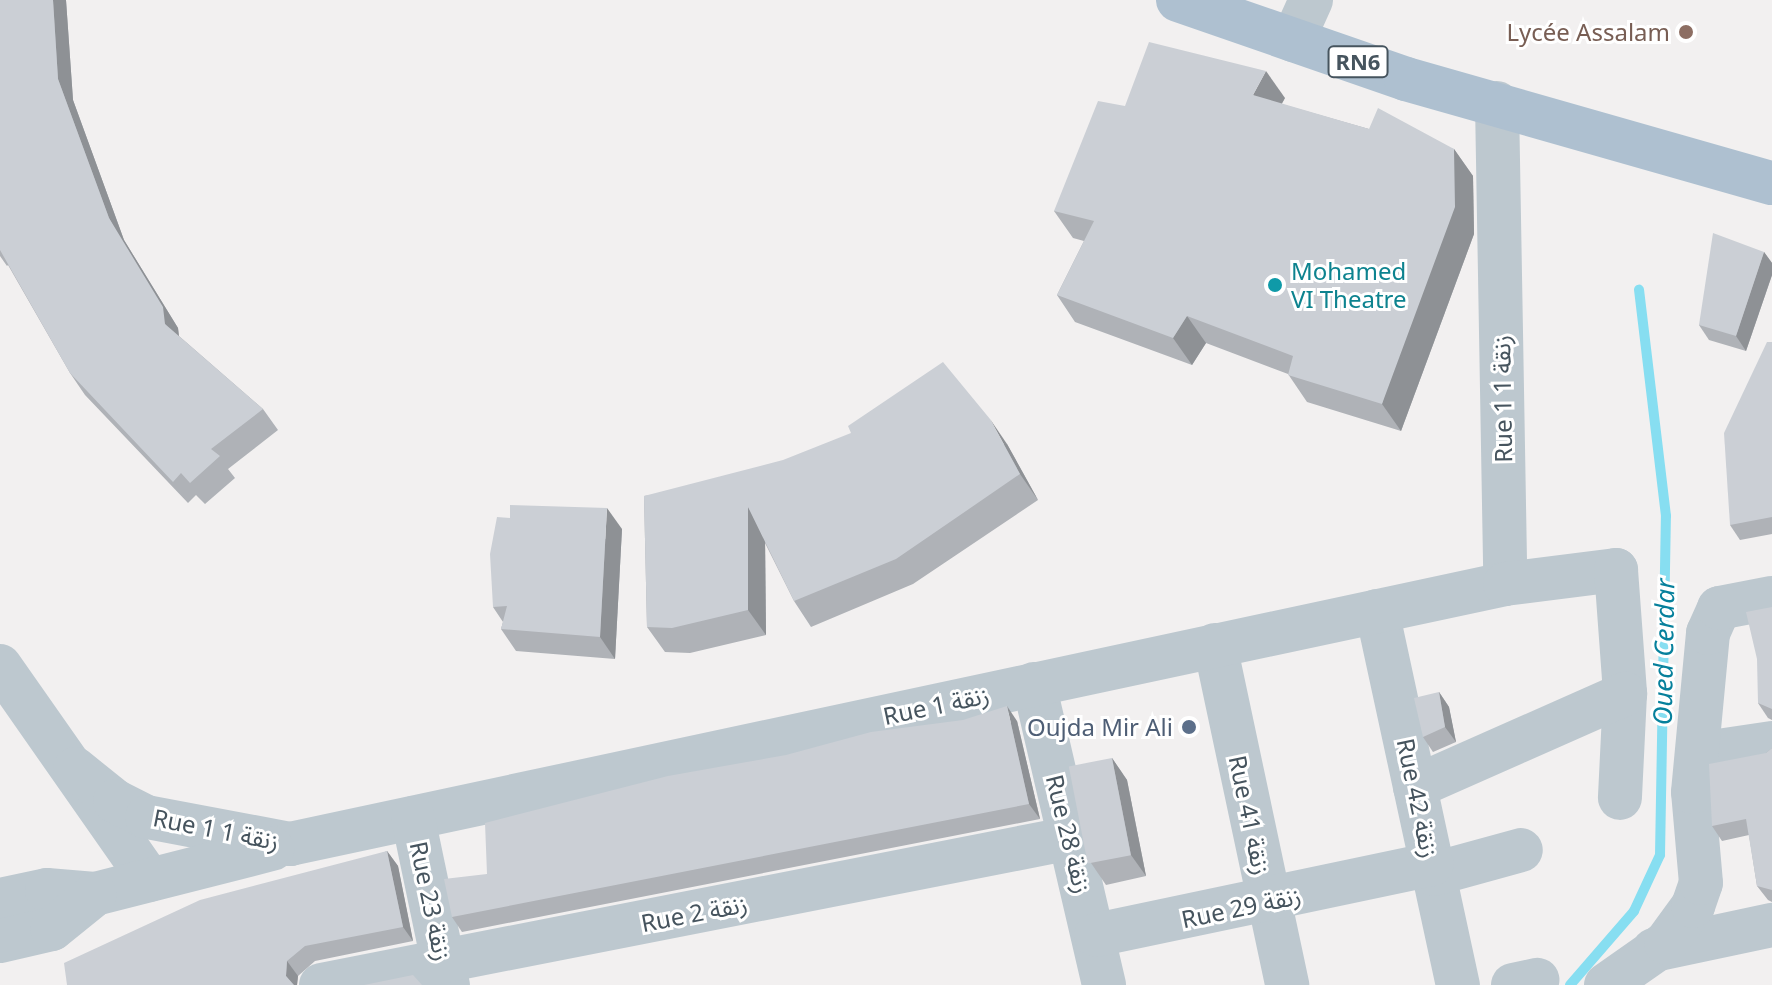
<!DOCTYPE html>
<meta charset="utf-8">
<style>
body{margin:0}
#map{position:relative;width:1772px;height:985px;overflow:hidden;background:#f2f0f0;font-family:"Noto Sans","Noto Sans Arabic",sans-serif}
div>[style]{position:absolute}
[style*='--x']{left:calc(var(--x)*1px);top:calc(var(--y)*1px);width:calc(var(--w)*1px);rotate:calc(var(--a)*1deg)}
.stream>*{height:10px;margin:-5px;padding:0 5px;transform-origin:5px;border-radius:5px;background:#87def1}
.minor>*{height:44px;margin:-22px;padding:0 22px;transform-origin:22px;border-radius:22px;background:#bdc8cf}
.major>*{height:44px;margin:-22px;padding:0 22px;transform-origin:22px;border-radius:22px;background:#aec0d0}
.wall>*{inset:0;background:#afb2b7}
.shaded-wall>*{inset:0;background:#8e9195}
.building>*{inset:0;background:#cbcfd5;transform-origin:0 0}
.dots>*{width:22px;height:22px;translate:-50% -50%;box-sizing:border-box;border:4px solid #fff;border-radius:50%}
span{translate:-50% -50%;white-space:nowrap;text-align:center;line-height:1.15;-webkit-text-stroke:6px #fff;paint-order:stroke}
.shield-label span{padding:2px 6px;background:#fff;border:2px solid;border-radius:6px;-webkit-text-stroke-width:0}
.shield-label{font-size:22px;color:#46545e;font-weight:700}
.education-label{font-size:24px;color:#785e54}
.right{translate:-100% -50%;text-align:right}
.culture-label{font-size:24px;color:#0d838f}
.left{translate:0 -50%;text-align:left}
.street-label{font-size:24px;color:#46545e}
.service-label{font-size:24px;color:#4e5e75}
.water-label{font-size:26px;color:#06809c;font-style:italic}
</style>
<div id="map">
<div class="stream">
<i style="--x:1570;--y:985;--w:98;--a:-49.1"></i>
<i style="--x:1634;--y:911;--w:62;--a:-65.1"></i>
<i style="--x:1660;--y:855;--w:339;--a:-89"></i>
<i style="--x:1666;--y:516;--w:228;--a:-96.8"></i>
</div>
<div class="minor">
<i style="--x:1293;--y:40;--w:44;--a:-65.8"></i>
<i style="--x:1497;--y:103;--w:481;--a:89"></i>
<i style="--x:1377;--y:611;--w:383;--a:77.8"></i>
<i style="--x:1215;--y:645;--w:348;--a:78"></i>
<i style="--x:0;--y:666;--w:261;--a:55"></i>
<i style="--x:1034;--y:684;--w:309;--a:76.9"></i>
<i style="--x:1698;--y:754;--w:75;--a:-8.5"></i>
<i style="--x:75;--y:769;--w:51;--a:38.7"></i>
<i style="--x:115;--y:801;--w:36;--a:27"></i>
<i style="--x:147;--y:817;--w:146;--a:10.7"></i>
<i style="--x:290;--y:844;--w:1243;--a:-12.08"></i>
<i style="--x:1505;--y:584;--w:112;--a:-7.2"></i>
<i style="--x:1616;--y:570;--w:124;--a:85.8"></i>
<i style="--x:1625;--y:694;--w:104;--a:92.8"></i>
<i style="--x:1415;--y:787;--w:230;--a:-23.9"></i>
<i style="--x:413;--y:818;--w:171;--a:78.2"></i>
<i style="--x:1434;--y:874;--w:90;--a:-15.4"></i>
<i style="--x:0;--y:900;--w:48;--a:-12"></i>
<i style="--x:47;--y:890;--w:48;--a:4.8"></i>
<i style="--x:95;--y:894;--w:183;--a:-14.3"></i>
<i style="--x:1096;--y:935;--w:343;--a:-11.9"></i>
<i style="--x:0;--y:941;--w:53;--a:-13"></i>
<i style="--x:52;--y:929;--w:55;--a:-39.1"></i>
<i style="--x:1654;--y:950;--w:121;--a:-12"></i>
<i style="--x:321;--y:985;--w:759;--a:-11.09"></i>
<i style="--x:1513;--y:985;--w:25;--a:-12"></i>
<i style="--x:1606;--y:985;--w:73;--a:-35"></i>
<i style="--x:1666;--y:943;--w:46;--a:-53.9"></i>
<i style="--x:1693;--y:906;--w:24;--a:-71"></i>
<i style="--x:1701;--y:883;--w:91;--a:-95"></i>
<i style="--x:1693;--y:792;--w:160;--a:-84.6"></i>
<i style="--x:1708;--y:633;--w:27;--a:-66"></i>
<i style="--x:1719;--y:608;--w:54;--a:-10.7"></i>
</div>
<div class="major">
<i style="--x:1178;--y:0;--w:241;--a:19.1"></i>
<i style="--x:1406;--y:79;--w:380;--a:15.9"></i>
</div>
<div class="wall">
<i style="clip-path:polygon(0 0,66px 0,73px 100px,124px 240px,178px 328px,179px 336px,263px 409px,278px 430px,228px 469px,235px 478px,205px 504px,196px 495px,188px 503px,85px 395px,70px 373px,8px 265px,7px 266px,0 256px)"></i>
<i style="clip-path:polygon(1285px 98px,1281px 104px,1369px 129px,1454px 149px,1473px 176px,1474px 234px,1401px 431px,1307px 402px,1288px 374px,1206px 343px,1192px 365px,1075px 322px,1057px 295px,1084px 241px,1073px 238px,1054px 211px)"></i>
<i style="clip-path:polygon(1764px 252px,1772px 263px,1772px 275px,1746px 351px,1709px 340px,1699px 325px)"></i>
<i style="clip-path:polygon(1772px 342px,1772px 534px,1740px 540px,1730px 525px)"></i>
<i style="clip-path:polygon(1007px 444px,1038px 500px,913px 584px,811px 627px,794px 601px,765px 543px,766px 635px,690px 653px,665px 652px,647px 627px,644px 496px)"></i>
<i style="clip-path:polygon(622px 529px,615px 659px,516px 651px,501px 629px,503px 622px,493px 607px)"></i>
<i style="clip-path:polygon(1772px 607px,1772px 720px,1768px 718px,1758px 703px)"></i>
<i style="clip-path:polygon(1439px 692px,1449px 707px,1456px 742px,1433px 752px,1423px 737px)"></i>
<i style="clip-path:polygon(1017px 721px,1040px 819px,462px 932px,452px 917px,487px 874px)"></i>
<i style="clip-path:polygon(1772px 748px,1772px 902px,1768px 900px,1757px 886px,1749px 835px,1722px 841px,1712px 826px,1766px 753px)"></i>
<i style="clip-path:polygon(1112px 758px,1127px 780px,1146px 876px,1106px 885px,1091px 863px)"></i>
<i style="clip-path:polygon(387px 851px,398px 866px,413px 941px,315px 961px,298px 976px,297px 985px,67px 985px)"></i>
</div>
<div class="shaded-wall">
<i style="clip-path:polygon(53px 0,66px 0,73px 100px,124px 240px,178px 328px,180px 346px,165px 324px,109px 218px,58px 79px)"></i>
<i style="clip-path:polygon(1266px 71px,1285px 98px,1272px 122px,1253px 95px)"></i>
<i style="clip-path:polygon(1454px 149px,1473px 176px,1474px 234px,1401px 431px,1382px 404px)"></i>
<i style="clip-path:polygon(1764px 252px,1772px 263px,1772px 275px,1746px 351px,1736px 336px)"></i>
<i style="clip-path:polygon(1187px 316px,1206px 343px,1192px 365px,1173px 338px)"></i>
<i style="clip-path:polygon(990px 419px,1007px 444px,1038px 500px,1020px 474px)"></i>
<i style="clip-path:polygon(748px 507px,765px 532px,766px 635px,748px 610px)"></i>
<i style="clip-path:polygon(607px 508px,622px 529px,615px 659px,600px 637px)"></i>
<i style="clip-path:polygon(1439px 692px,1449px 707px,1456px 742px,1445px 727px)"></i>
<i style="clip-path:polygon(1007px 706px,1017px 721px,1040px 819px,1029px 804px)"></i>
<i style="clip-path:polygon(1112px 758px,1127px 780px,1146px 876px,1131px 855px)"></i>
<i style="clip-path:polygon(387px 851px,398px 866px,413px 941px,403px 927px)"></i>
<i style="clip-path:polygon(287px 961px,298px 976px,297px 985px,293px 985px,286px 976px)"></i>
</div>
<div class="building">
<i style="clip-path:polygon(0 0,53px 0,58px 79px,109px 218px,163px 307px,165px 324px,263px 409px,211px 449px,220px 456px,190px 483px,181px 473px,173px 482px,70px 373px,0 250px)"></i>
<i style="clip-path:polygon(1149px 42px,1266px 71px,1253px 95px,1369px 129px,1378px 108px,1454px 149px,1455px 207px,1382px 404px,1288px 375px,1293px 356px,1187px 316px,1173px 338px,1057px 295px,1094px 221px,1054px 211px,1098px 101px,1125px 106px)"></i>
<i style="clip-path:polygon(1713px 233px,1764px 252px,1736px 336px,1699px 325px)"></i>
<i style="clip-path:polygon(1767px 342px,1772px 342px,1772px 517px,1730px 525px,1724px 433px)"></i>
<i style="clip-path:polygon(943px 362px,990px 419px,1020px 474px,896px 559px,794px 601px,748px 507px,748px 610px,672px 628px,647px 627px,644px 496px,783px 460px,851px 433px,848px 426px)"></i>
<i style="clip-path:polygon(510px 505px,607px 508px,600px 637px,501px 629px,507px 606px,493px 607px,490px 554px,497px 517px,510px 518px)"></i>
<i style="clip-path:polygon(1772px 607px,1772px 709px,1758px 703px,1757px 659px,1746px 612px)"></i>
<i style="clip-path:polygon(1439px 692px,1445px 727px,1423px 737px,1414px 698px)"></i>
<i style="clip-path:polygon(1007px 706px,1029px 804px,452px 917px,444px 879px,487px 874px,485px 823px,668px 776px,786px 755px,871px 732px,963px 720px)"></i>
<i style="clip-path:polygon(1772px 748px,1772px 890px,1757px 886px,1746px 819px,1712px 826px,1709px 764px,1766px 753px)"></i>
<i style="left:1112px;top:758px;width:99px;height:44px;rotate:79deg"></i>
<i style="clip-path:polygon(387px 851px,403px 927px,305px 946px,287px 961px,286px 976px,294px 985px,67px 985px,64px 963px,200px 900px)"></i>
<i style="clip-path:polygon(413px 975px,422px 985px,364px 985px)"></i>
</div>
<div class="dots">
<i style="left:1686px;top:32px;background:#8d6e63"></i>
<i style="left:1275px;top:285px;background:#0f9aa8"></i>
<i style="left:1189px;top:727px;background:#5c6f8a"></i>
</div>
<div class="shield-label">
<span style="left:1358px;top:62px">RN6</span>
</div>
<div class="education-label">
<span class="right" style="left:1670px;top:32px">Lycée Assalam</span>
</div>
<div class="culture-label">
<span class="left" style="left:1291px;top:285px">Mohamed<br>VI Theatre</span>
</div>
<div class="street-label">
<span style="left:1502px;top:399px;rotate:-91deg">Rue 1 زنقة 1</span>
<span style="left:936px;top:705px;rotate:-12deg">Rue زنقة 1</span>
<span style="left:1418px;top:798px;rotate:78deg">Rue 42 زنقة</span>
<span style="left:1250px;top:815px;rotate:78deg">Rue 41 زنقة</span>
<span style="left:216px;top:829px;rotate:11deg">Rue 1 زنقة 1</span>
<span style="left:1069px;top:834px;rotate:76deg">Rue 28 زنقة</span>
<span style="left:431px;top:901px;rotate:78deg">Rue 23 زنقة</span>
<span style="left:1241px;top:907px;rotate:-12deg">Rue 29 زنقة</span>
<span style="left:694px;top:913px;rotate:-11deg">Rue 2 زنقة</span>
</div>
<div class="service-label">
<span class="right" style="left:1173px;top:727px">Oujda Mir Ali</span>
</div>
<div class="water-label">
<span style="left:1664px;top:652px;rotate:-89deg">Oued Cerdar</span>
</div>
</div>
